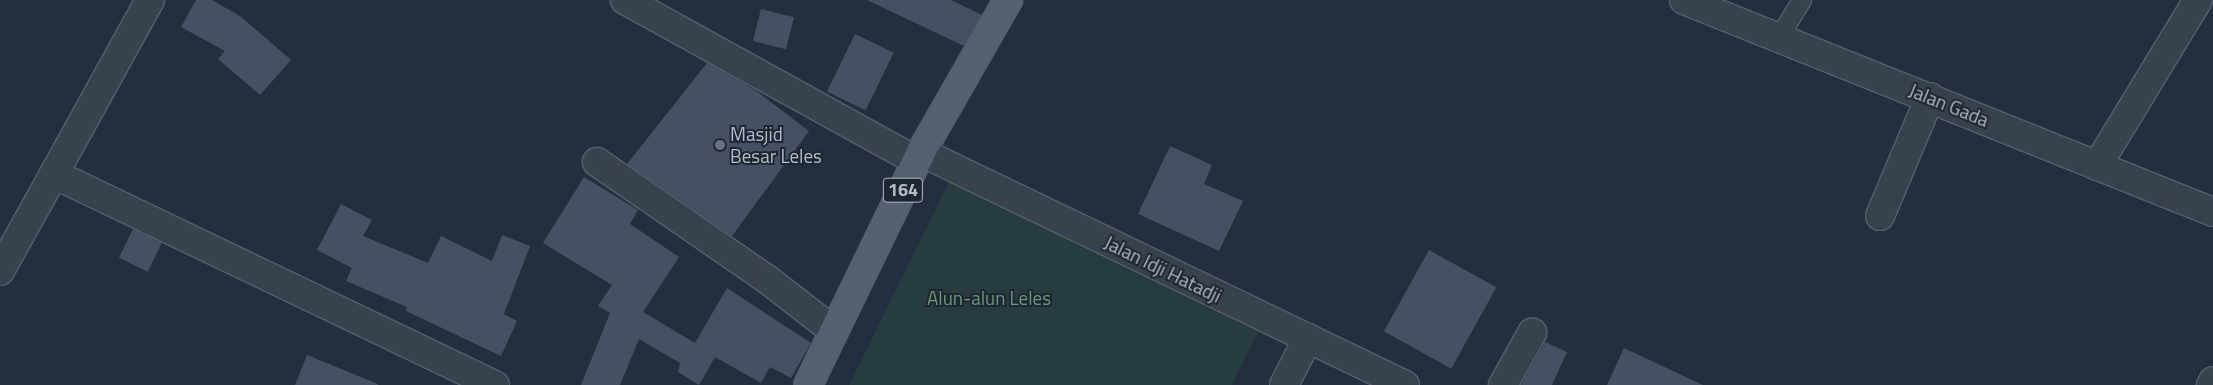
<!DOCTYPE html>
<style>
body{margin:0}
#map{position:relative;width:2213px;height:385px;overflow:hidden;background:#242f3e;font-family:"Titillium Web",sans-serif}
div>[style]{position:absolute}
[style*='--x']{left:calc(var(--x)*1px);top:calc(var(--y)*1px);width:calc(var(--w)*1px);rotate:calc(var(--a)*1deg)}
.green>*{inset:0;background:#263c3f}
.building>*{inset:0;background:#455162;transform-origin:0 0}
.roads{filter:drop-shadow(1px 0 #565f6c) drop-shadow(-1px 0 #565f6c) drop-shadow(0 1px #565f6c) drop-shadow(0 -1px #565f6c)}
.service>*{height:18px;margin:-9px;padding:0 9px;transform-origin:9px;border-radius:9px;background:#38414e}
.minor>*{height:28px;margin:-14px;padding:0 14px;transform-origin:14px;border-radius:14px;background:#38414e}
.tertiary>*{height:28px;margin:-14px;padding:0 14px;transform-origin:14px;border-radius:14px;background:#38414e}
.primary>*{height:28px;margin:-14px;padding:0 14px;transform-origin:14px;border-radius:14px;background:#56606e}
.dots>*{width:14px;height:14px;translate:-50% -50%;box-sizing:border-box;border:2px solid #1d2633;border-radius:50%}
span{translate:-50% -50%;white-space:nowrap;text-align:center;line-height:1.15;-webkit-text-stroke:4px #1d2633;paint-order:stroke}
.shield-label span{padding:1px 4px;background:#1d2633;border:1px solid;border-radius:4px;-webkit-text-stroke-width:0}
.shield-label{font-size:18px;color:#b4bcc9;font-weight:700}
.street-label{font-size:19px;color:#b4bcc9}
.poi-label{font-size:19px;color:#b4bcc9}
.left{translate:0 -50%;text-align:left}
.park-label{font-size:19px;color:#6b9a76}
</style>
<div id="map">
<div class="green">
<i style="clip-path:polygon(949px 182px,1258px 332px,1232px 385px,849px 385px)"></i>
</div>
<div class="building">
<i style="clip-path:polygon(196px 0,212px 0,240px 16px,291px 60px,260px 95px,218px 59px,225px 51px,181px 27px)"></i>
<i style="clip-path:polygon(867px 0,951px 0,982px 15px,964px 46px)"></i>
<i style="left:761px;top:9px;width:34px;height:33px;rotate:14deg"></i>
<i style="left:855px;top:34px;width:43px;height:64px;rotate:26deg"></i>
<i style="clip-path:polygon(707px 63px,755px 90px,809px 131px,732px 236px,627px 164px)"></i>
<i style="clip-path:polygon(1170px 146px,1212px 165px,1204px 184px,1243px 201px,1219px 251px,1138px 214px)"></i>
<i style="clip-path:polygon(584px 177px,638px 210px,630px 224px,679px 257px,643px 312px,695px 343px,727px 288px,811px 343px,791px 378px,770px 367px,761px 383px,715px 357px,699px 385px,678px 372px,680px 363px,639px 339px,620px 385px,581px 385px,610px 313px,598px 306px,612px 285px,543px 243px)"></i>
<i style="clip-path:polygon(341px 204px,372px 220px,363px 236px,428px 263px,441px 236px,492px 261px,502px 235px,530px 246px,504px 314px,517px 321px,501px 356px,406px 311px,407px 307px,346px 281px,352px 268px,317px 250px)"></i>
<i style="left:133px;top:229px;width:32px;height:32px;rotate:26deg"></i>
<i style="left:1429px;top:250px;width:77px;height:93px;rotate:29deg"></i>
<i style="clip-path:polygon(1545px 342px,1567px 352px,1552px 385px,1521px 385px)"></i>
<i style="clip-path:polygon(1624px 348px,1703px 385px,1607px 385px)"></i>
<i style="clip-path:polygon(307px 355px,378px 384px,378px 385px,295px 385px)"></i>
</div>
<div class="roads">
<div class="service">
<i style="--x:1779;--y:38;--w:44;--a:-58.8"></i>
</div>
<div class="minor">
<i style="--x:150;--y:0;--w:199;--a:118.9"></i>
<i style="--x:54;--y:174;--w:489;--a:25.6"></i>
<i style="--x:625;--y:0;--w:333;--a:28.9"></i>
<i style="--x:1684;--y:0;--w:570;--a:21.84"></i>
<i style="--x:597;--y:162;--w:208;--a:34.6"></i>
<i style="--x:768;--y:280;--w:83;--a:37.7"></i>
<i style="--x:2097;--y:166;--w:194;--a:-58.7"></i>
<i style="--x:1880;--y:216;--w:129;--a:-67.2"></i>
<i style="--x:0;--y:271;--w:111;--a:-60.9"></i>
<i style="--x:1284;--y:385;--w:53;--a:-62.9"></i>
<i style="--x:1503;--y:385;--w:60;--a:-60.9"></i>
<i style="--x:2211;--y:385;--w:4;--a:-63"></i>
</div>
<div class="tertiary">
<i style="--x:921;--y:152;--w:537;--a:25.71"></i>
</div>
<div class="primary">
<i style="--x:808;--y:385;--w:259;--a:-64.1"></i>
<i style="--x:921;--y:152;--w:175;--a:-60.2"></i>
</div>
</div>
<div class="dots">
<i style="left:720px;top:145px;background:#6b7280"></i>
</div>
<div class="shield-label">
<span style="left:903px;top:190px">164</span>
</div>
<div class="street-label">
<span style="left:1949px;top:105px;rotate:22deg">Jalan Gada</span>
<span style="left:1163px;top:269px;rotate:26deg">Jalan Idji Hatadji</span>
</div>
<div class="poi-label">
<span class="left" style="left:730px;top:145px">Masjid<br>Besar Leles</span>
</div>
<div class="park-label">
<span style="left:989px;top:298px">Alun-alun Leles</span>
</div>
</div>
